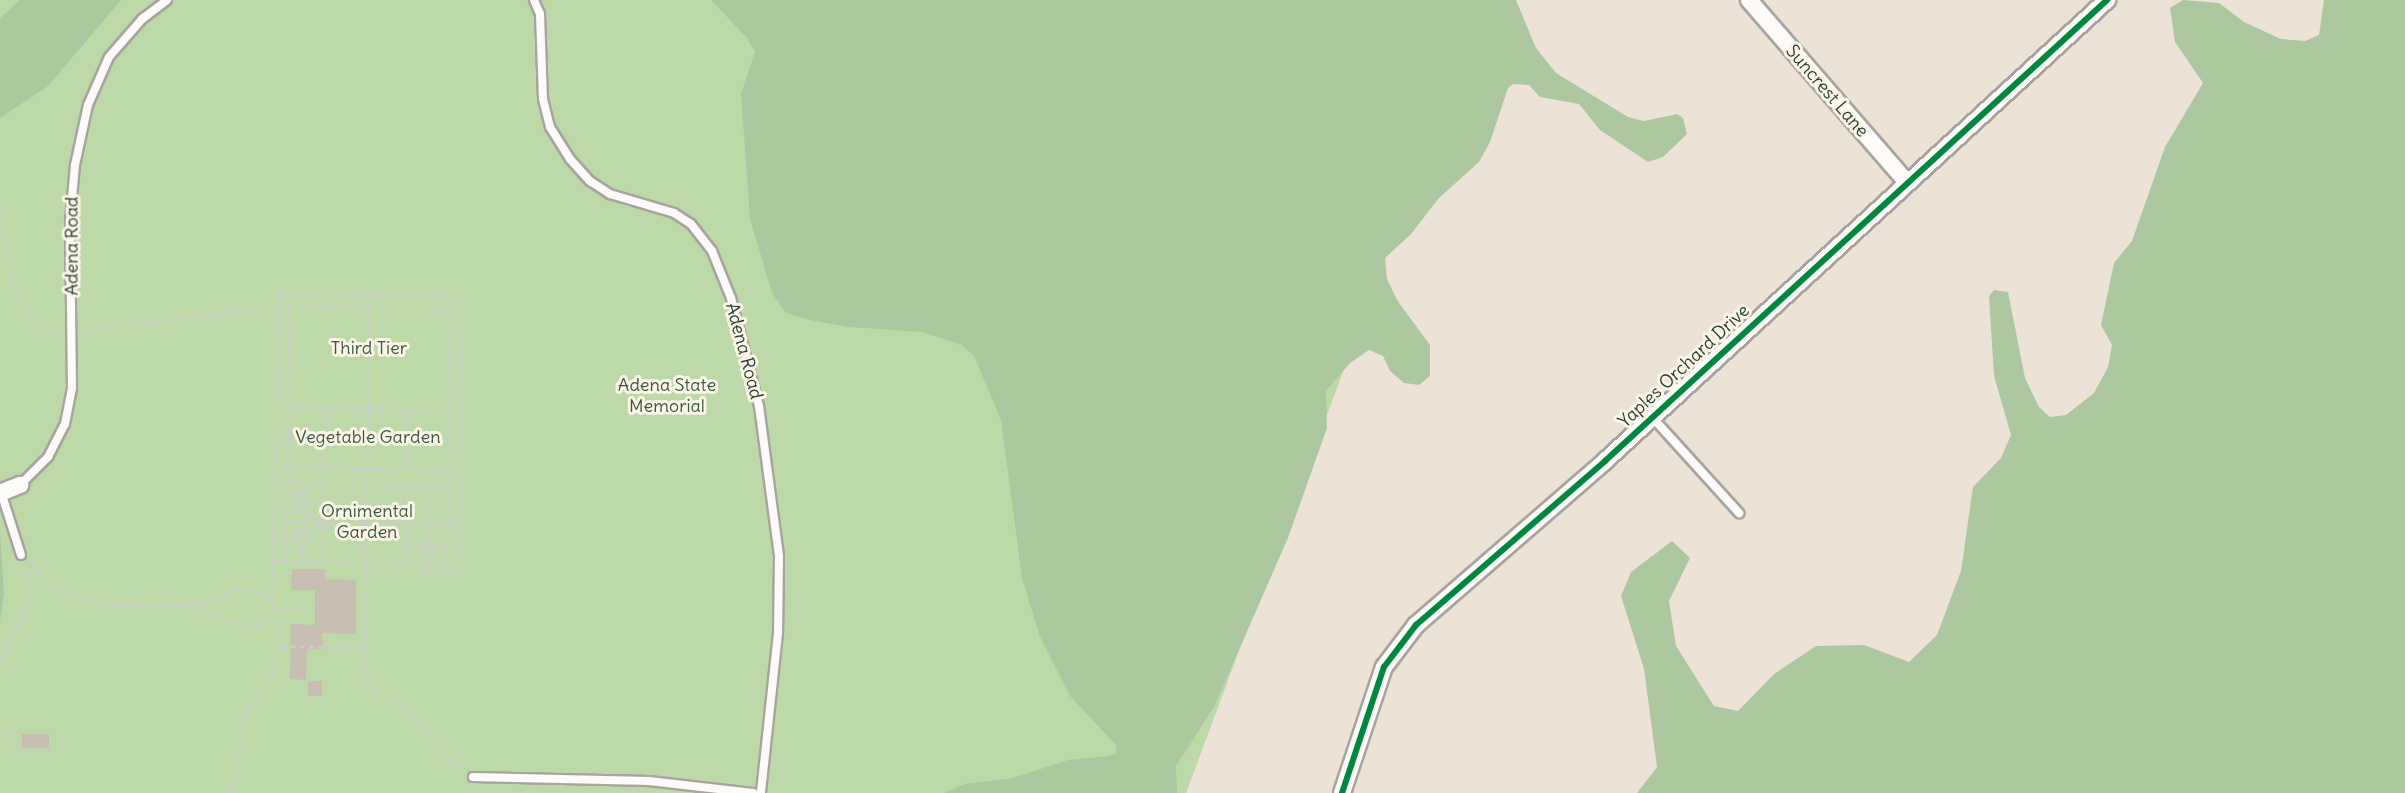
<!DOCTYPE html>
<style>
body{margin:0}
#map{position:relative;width:2405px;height:793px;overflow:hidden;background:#ece3d6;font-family:Delius,sans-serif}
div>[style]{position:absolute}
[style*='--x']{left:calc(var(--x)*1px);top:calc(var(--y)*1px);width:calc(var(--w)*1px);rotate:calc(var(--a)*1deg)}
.green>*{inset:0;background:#bed9a8}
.forest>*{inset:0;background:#adc89e}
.building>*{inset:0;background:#c9beb2;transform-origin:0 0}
.path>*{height:3px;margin-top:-1.5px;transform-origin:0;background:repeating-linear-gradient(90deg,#cbcbc8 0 4.5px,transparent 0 9px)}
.path>.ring{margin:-1.5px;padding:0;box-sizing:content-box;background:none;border:3px solid #cbcbc8;border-radius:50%}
.roads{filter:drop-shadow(2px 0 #a7a59d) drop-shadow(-2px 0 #a7a59d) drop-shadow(0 2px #a7a59d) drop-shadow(0 -2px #a7a59d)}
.service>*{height:8px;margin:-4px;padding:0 4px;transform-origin:4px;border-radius:4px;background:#fcfbf9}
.minor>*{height:16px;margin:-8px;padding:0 8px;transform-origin:8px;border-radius:8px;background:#fcfbf9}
.cycleway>*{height:6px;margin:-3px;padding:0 3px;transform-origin:3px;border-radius:3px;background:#00873e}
span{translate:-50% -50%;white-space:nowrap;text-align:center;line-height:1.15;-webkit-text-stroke:6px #fcf5e5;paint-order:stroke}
.street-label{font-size:18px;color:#1f3d34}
.park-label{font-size:18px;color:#375a44}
</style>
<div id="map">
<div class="green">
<i style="clip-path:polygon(0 0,1482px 0,1186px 793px,0 793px)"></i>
</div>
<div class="forest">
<i style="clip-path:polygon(20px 0,121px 0,48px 86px,0 118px,0 18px)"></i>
<i style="clip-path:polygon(711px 0,1516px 0,1536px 48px,1556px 73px,1628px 117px,1644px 121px,1677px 114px,1683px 118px,1687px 134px,1663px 157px,1648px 162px,1600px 130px,1579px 104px,1540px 97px,1529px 85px,1513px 84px,1508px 88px,1490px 142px,1479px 162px,1439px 198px,1411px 234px,1385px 258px,1387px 279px,1397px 300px,1430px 345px,1430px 376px,1419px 385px,1404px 383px,1390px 371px,1383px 356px,1369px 350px,1350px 363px,1326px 391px,1327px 428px,1288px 538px,1214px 707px,1176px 766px,1177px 793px,944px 793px,964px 784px,1013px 778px,1068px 760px,1109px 756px,1116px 753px,1116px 745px,1070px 696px,1040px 637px,1022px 578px,1001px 420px,974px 356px,962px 345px,922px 332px,849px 327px,809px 320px,786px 313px,772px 293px,750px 219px,741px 94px,755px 52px,747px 38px)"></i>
<i style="clip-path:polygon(2183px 0,2219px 3px,2244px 22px,2281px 39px,2305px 41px,2319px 35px,2324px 0,2405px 0,2405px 793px,1637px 793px,1657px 767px,1644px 669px,1621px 596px,1631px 572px,1672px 541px,1690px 558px,1669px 601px,1676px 646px,1714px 706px,1738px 711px,1774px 674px,1816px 646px,1864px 645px,1909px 662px,1937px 635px,1961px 571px,1973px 487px,2001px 458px,2011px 435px,1994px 376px,1989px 296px,1994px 290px,2008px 292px,2025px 378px,2039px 407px,2050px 417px,2066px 415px,2094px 393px,2108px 367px,2112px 345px,2101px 325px,2114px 263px,2132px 241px,2165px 147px,2203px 83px,2175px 42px,2170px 8px)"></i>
<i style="clip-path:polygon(0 533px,4px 592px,0 622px)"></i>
</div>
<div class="building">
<i style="clip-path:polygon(292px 569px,325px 569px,325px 579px,356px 580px,356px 634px,322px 633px,323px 649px,307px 649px,306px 680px,290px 679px,291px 624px,315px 625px,315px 590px,291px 590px)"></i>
<i style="left:308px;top:681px;width:14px;height:15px"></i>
<i style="left:49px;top:734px;width:14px;height:27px;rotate:90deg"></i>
</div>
<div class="path">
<i style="--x:0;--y:216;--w:84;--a:77"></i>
<i style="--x:19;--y:298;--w:37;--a:55"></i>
<i style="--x:40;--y:328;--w:20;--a:11"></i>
<i style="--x:370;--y:295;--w:379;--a:91.1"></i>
<i style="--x:363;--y:674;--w:22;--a:56"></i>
<i style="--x:375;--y:692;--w:44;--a:28.3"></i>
<i style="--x:414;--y:713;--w:61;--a:53.7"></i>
<i style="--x:450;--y:762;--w:17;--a:28"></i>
<i style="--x:82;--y:330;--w:198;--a:-6.9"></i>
<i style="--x:279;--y:306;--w:164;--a:1"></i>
<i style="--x:443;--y:309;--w:9;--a:49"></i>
<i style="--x:449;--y:316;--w:170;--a:90.3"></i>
<i style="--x:289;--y:408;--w:158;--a:0.7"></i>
<i style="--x:288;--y:435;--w:159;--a:1.4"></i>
<i style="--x:288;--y:468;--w:159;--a:0.7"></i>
<i style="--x:324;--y:468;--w:60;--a:-88.1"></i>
<i style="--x:407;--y:470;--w:60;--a:-89"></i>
<i style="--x:287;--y:483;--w:178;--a:-89"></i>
<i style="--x:294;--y:502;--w:9;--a:-21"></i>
<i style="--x:302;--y:499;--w:6;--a:-90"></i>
<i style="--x:302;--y:493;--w:9;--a:0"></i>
<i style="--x:311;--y:493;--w:19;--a:90"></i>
<i style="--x:311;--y:512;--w:5;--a:180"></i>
<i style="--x:357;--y:504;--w:18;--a:3"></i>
<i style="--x:399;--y:505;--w:48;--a:1.2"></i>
<i style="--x:302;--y:506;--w:5;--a:-37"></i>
<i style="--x:306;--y:503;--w:5;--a:-127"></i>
<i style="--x:298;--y:511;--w:8;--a:7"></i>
<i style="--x:306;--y:512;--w:19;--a:90"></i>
<i class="ring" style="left:318px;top:516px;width:9px;height:9px"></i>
<i style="--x:287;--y:521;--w:172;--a:1"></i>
<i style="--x:298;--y:531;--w:13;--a:0"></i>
<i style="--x:311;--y:531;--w:18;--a:93"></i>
<i style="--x:310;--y:549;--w:8;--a:180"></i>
<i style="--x:302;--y:549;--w:6;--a:-90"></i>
<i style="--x:293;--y:540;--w:12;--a:14"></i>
<i style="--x:305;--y:543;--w:6;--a:-90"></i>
<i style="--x:305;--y:537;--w:8;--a:157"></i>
<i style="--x:428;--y:542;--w:56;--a:-89"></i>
<i class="ring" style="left:422.5px;top:542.5px;width:6px;height:6px"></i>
<i style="--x:356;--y:545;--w:16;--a:0"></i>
<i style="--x:398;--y:546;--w:25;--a:2"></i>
<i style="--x:432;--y:547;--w:15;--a:0"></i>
<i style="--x:31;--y:561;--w:15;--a:58"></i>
<i style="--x:39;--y:574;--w:26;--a:39"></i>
<i style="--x:59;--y:590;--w:29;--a:20"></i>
<i style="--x:86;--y:600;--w:26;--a:11"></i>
<i style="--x:112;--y:605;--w:78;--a:0"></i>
<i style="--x:190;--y:605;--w:39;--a:24"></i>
<i style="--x:226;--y:621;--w:32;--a:11"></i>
<i style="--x:257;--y:627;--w:18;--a:-29"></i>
<i style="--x:273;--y:561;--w:268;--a:-88.5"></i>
<i style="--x:280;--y:293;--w:179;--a:1.3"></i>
<i style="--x:459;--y:297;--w:275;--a:90"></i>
<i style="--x:459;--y:572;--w:94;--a:-178.2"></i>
<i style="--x:302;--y:561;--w:12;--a:-90"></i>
<i style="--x:302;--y:549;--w:10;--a:180"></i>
<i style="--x:292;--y:549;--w:18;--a:-87"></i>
<i style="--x:293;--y:531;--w:5;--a:0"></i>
<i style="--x:298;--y:531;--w:38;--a:-96"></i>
<i style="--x:294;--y:493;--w:8;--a:0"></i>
<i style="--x:302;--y:493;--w:10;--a:-90"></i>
<i style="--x:323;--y:561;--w:77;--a:-89.3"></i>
<i style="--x:405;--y:562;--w:76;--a:-88.5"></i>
<i style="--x:427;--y:571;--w:20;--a:-90"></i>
<i style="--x:272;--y:601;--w:40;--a:-88.6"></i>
<i style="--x:273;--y:561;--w:173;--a:0.7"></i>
<i style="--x:446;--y:563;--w:77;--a:-88.5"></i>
<i style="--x:448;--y:486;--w:161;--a:-178.9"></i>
<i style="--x:287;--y:483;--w:78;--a:91.5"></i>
<i style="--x:190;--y:605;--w:50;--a:-18.8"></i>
<i style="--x:237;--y:589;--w:18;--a:3"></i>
<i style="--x:255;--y:590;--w:20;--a:33"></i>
<i style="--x:272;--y:601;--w:46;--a:77.5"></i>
<i style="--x:282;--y:646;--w:28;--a:109"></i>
<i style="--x:273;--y:672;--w:48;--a:124"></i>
<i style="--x:246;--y:712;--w:82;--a:100.5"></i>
<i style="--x:273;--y:609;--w:46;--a:-1.2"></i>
<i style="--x:282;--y:646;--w:82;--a:1.4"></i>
<i style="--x:0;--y:661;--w:55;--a:-64.4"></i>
<i style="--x:24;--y:611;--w:19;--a:-74"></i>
<i style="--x:29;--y:593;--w:28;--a:-100"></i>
<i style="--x:0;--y:729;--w:10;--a:29"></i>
<i style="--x:9;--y:734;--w:21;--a:53"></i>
<i style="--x:22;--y:751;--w:29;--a:-2"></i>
<i style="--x:51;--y:750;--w:4;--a:-117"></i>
</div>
<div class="roads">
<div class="service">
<i style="--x:534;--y:0;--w:15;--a:67"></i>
<i style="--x:540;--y:14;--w:85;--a:88"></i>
<i style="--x:543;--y:99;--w:29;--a:76"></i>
<i style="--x:550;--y:127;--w:38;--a:58"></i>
<i style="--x:570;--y:159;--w:30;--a:48"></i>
<i style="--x:590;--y:181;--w:24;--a:33"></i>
<i style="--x:610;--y:194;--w:67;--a:16.5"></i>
<i style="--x:674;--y:213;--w:20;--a:33"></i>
<i style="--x:691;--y:224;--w:34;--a:52"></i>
<i style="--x:712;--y:251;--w:51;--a:68"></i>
<i style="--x:731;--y:298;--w:112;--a:75.5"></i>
<i style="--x:759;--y:406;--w:151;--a:82.4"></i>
<i style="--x:779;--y:556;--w:77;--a:90.7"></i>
<i style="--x:778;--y:633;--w:161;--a:96.1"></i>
<i style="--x:1652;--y:417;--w:130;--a:47.8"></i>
<i style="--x:20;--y:485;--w:40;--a:-45"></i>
<i style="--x:48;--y:457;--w:37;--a:-63"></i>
<i style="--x:65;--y:424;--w:37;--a:-79"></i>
<i style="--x:72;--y:388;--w:167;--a:-90.7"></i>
<i style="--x:70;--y:221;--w:56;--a:-84.9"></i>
<i style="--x:75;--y:165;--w:61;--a:-77.8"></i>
<i style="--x:88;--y:105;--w:52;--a:-66.4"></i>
<i style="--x:109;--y:57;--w:50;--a:-49"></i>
<i style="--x:142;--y:19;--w:31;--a:-37"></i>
<i style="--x:1;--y:492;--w:66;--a:72.4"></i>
<i style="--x:473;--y:777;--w:176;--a:1.3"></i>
<i style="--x:649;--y:781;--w:105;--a:6.6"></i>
</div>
<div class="minor">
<i style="--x:1749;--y:0;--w:240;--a:49.1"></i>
<i style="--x:0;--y:493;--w:22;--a:-22"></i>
<i style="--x:1342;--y:793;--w:133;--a:-71.6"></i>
<i style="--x:1384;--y:667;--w:53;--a:-52.7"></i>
<i style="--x:1416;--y:625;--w:250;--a:-40.9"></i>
<i style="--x:1605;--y:461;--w:682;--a:-42.56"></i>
</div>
</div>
<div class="cycleway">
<i style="--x:1342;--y:793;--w:133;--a:-71.6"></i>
<i style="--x:1384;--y:667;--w:53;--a:-52.7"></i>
<i style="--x:1416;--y:625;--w:250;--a:-40.9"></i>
<i style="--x:1605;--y:461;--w:682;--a:-42.56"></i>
</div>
<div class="street-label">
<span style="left:1827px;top:91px;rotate:49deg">Suncrest Lane</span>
<span style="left:72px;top:246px;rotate:-90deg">Adena Road</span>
<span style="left:744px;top:351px;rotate:75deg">Adena Road</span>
<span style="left:1684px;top:366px;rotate:-43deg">Yaples Orchard Drive</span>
</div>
<div class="park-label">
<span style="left:369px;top:348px">Third Tier</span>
<span style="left:667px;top:396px">Adena State<br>Memorial</span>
<span style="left:368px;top:437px">Vegetable Garden</span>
<span style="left:367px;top:522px">Ornimental<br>Garden</span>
</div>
</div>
